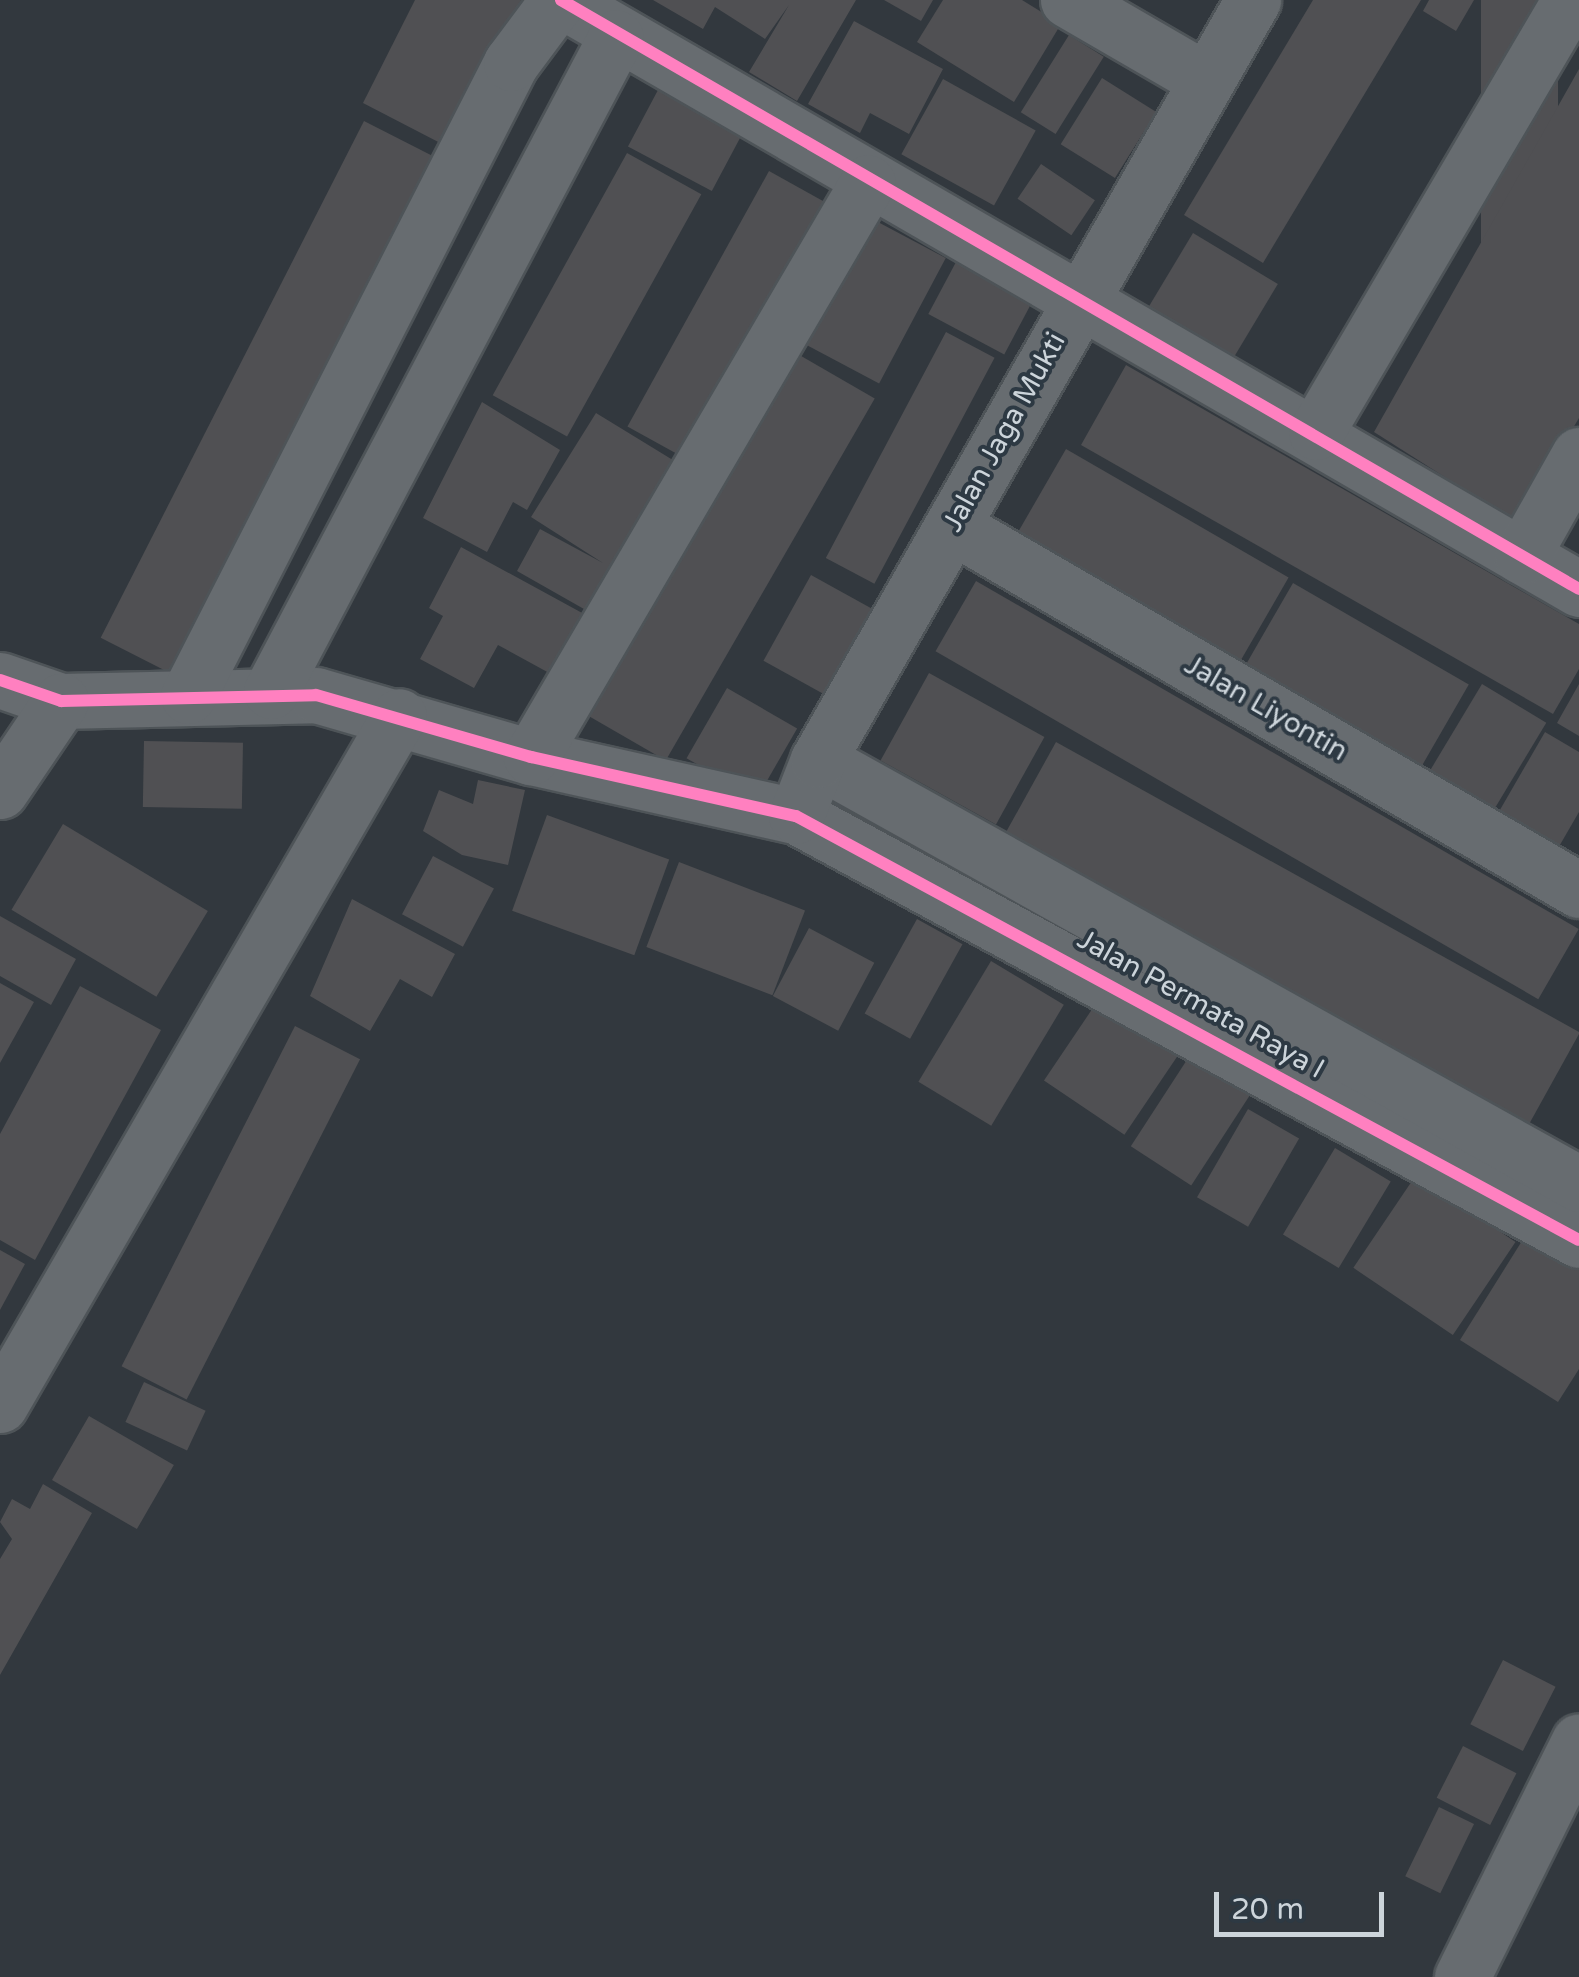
<!DOCTYPE html>
<style>
body{margin:0}
#map{position:relative;width:1579px;height:1977px;overflow:hidden;background:#32383e;font-family:"Varela Round",sans-serif}
div>[style]{position:absolute}
[style*='--x']{left:calc(var(--x)*1px);top:calc(var(--y)*1px);width:calc(var(--w)*1px);rotate:calc(var(--a)*1deg)}
.building>*{inset:0;background:#505053;transform-origin:0 0}
.roads{filter:drop-shadow(2px 0 #4e5458) drop-shadow(-2px 0 #4e5458) drop-shadow(0 2px #4e5458) drop-shadow(0 -2px #4e5458)}
.minor>*{height:55px;margin:-27.5px;padding:0 27.5px;transform-origin:27.5px;border-radius:27.5px;background:#676c70}
.tertiary>*{height:55px;margin:-27.5px;padding:0 27.5px;transform-origin:27.5px;border-radius:27.5px;background:#676c70}
.cycleway>*{height:12px;margin:-6px;padding:0 6px;transform-origin:6px;border-radius:6px;background:#ff80c0}
span{translate:-50% -50%;white-space:nowrap;text-align:center;line-height:1.15;-webkit-text-stroke:8px #2d3943;paint-order:stroke}
.street-label{font-size:28px;color:#ccd4da}
.scale{position:absolute;left:1214px;top:1892px;width:170px;height:45px;box-sizing:border-box;border:5px solid #ccd4da;border-top:0;padding-left:12px;font-size:30px;line-height:35px;white-space:nowrap;color:#ccd4da;-webkit-text-stroke:8px #2d3943;paint-order:stroke}
</style>
<div id="map">
<div class="building">
<i style="clip-path:polygon(415px 0,521px 0,446px 146px,363px 103px)"></i>
<i style="clip-path:polygon(653px 0,856px 0,797px 101px,749px 72px,789px 5px,765px 39px,715px 7px,703px 29px)"></i>
<i style="clip-path:polygon(884px 0,933px 0,921px 21px)"></i>
<i style="clip-path:polygon(943px 0,1022px 0,1061px 24px,1014px 102px,917px 42px)"></i>
<i style="clip-path:polygon(1313px 0,1421px 0,1263px 263px,1184px 215px)"></i>
<i style="clip-path:polygon(1429px 0,1474px 0,1456px 31px,1423px 11px)"></i>
<i style="left:1481px;top:0;width:77px;height:442px"></i>
<i style="clip-path:polygon(854px 21px,943px 69px,909px 134px,870px 113px,860px 133px,808px 104px)"></i>
<i style="left:1069px;top:35px;width:41px;height:91px;rotate:32deg"></i>
<i style="clip-path:polygon(1579px 69px,1579px 418px,1517px 523px,1374px 432px)"></i>
<i style="left:1102px;top:78px;width:64px;height:78px;rotate:32deg"></i>
<i style="left:943px;top:79px;width:106px;height:86px;rotate:29deg"></i>
<i style="left:658px;top:90px;width:95px;height:64px;rotate:28deg"></i>
<i style="left:364px;top:121px;width:92px;height:580px;rotate:27deg"></i>
<i style="left:627px;top:153px;width:85px;height:277px;rotate:29deg"></i>
<i style="left:1041px;top:164px;width:65px;height:42px;rotate:34deg"></i>
<i style="left:769px;top:171px;width:74px;height:292px;rotate:29deg"></i>
<i style="left:861px;top:213px;width:96px;height:142px;rotate:28deg"></i>
<i style="left:1193px;top:233px;width:99px;height:93px;rotate:31deg"></i>
<i style="left:956px;top:262px;width:86px;height:59px;rotate:28deg"></i>
<i style="left:946px;top:332px;width:55px;height:256px;rotate:28deg"></i>
<i style="left:789px;top:349px;width:99px;height:418px;rotate:30deg"></i>
<i style="clip-path:polygon(1126px 365px,1579px 624px,1579px 669px,1553px 714px,1081px 445px)"></i>
<i style="clip-path:polygon(482px 402px,560px 450px,527px 510px,513px 502px,487px 552px,423px 518px)"></i>
<i style="clip-path:polygon(596px 413px,681px 465px,591px 613px,517px 571px,540px 529px,603px 563px,531px 517px)"></i>
<i style="left:1066px;top:449px;width:257px;height:99px;rotate:30deg"></i>
<i style="clip-path:polygon(461px 547px,584px 614px,551px 674px,498px 645px,474px 688px,420px 659px,443px 616px,429px 608px)"></i>
<i style="left:811px;top:575px;width:76px;height:98px;rotate:29deg"></i>
<i style="left:976px;top:581px;width:696px;height:81px;rotate:30deg"></i>
<i style="left:1293px;top:583px;width:203px;height:97px;rotate:30deg"></i>
<i style="left:929px;top:673px;width:132px;height:100px;rotate:29deg"></i>
<i style="left:1482px;top:684px;width:75px;height:104px;rotate:31deg"></i>
<i style="clip-path:polygon(1579px 684px,1579px 736px,1557px 723px)"></i>
<i style="left:727px;top:688px;width:81px;height:81px;rotate:30deg"></i>
<i style="clip-path:polygon(1545px 732px,1579px 752px,1579px 812px,1557px 850px,1497px 815px)"></i>
<i style="left:144px;top:741px;width:99px;height:66px;rotate:1deg"></i>
<i style="left:1056px;top:742px;width:599px;height:111px;rotate:29deg"></i>
<i style="clip-path:polygon(478px 780px,525px 790px,508px 865px,462px 855px,423px 831px,439px 790px,473px 804px)"></i>
<i style="left:547px;top:815px;width:130px;height:102px;rotate:20deg"></i>
<i style="left:63px;top:824px;width:169px;height:100px;rotate:31deg"></i>
<i style="left:433px;top:856px;width:69px;height:66px;rotate:28deg"></i>
<i style="left:679px;top:862px;width:135px;height:91px;rotate:21deg"></i>
<i style="clip-path:polygon(352px 899px,455px 954px,432px 997px,400px 979px,370px 1031px,310px 996px)"></i>
<i style="clip-path:polygon(0 916px,76px 959px,51px 1005px,0 976px)"></i>
<i style="left:917px;top:919px;width:52px;height:108px;rotate:29deg"></i>
<i style="left:809px;top:928px;width:74px;height:77px;rotate:28deg"></i>
<i style="left:991px;top:961px;width:85px;height:141px;rotate:31deg"></i>
<i style="clip-path:polygon(0 983px,34px 1002px,0 1063px)"></i>
<i style="clip-path:polygon(80px 986px,161px 1030px,35px 1260px,0 1240px,0 1134px)"></i>
<i style="left:1101px;top:996px;width:97px;height:102px;rotate:34deg"></i>
<i style="left:295px;top:1026px;width:73px;height:382px;rotate:27deg"></i>
<i style="left:1194px;top:1049px;width:72px;height:116px;rotate:33deg"></i>
<i style="left:1248px;top:1109px;width:59px;height:102px;rotate:30deg"></i>
<i style="left:1335px;top:1148px;width:65px;height:101px;rotate:31deg"></i>
<i style="left:1416px;top:1175px;width:120px;height:112px;rotate:34deg"></i>
<i style="clip-path:polygon(1527px 1233px,1579px 1265px,1579px 1369px,1558px 1402px,1460px 1340px)"></i>
<i style="clip-path:polygon(0 1250px,25px 1264px,0 1310px)"></i>
<i style="left:144px;top:1382px;width:68px;height:44px;rotate:25deg"></i>
<i style="left:89px;top:1416px;width:98px;height:74px;rotate:30deg"></i>
<i style="clip-path:polygon(43px 1484px,92px 1513px,0 1675px,0 1559px,12px 1539px,0 1522px,12px 1499px,30px 1509px)"></i>
<i style="left:1503px;top:1660px;width:59px;height:72px;rotate:27deg"></i>
<i style="left:1463px;top:1746px;width:60px;height:58px;rotate:27deg"></i>
<i style="left:1439px;top:1807px;width:39px;height:77px;rotate:26deg"></i>
</div>
<div class="roads">
<div class="minor">
<i style="--x:561;--y:0;--w:1176;--a:30.05"></i>
<i style="--x:1068;--y:0;--w:160;--a:30.1"></i>
<i style="--x:1316;--y:432;--w:501;--a:-59.55"></i>
<i style="--x:952;--y:526;--w:725;--a:30.14"></i>
<i style="--x:1522;--y:556;--w:116;--a:-60.6"></i>
<i style="--x:0;--y:680;--w:65;--a:19"></i>
<i style="--x:61;--y:701;--w:255;--a:-1.3"></i>
<i style="--x:316;--y:695;--w:224;--a:16.1"></i>
<i style="--x:531;--y:757;--w:271;--a:12.6"></i>
<i style="--x:796;--y:816;--w:890;--a:28.44"></i>
<i style="--x:271;--y:691;--w:739;--a:-62.19"></i>
<i style="--x:188;--y:696;--w:711;--a:-62.97"></i>
<i style="--x:511;--y:63;--w:79;--a:-53.3"></i>
<i style="--x:531;--y:757;--w:666;--a:-59.63"></i>
<i style="--x:818;--y:760;--w:871;--a:29.12"></i>
<i style="--x:0;--y:791;--w:109;--a:-55.9"></i>
<i style="--x:796;--y:816;--w:60;--a:-68.6"></i>
<i style="--x:818;--y:760;--w:876;--a:-60.21"></i>
<i style="--x:0;--y:1405;--w:796;--a:-59.92"></i>
</div>
<div class="tertiary">
<i style="--x:1462;--y:1977;--w:263;--a:-63.6"></i>
</div>
</div>
<div class="cycleway">
<i style="--x:561;--y:0;--w:1176;--a:30.05"></i>
<i style="--x:0;--y:680;--w:65;--a:19"></i>
<i style="--x:61;--y:701;--w:255;--a:-1.3"></i>
<i style="--x:316;--y:695;--w:224;--a:16.1"></i>
<i style="--x:531;--y:757;--w:271;--a:12.6"></i>
<i style="--x:796;--y:816;--w:890;--a:28.44"></i>
</div>
<div class="street-label">
<span style="left:1004px;top:432px;rotate:-61deg">Jalan Jaga Mukti</span>
<span style="left:1266px;top:708px;rotate:30deg">Jalan Liyontin</span>
<span style="left:1201px;top:1004px;rotate:29deg">Jalan Permata Raya I</span>
</div>
<div class="scale">20 m</div>
</div>
